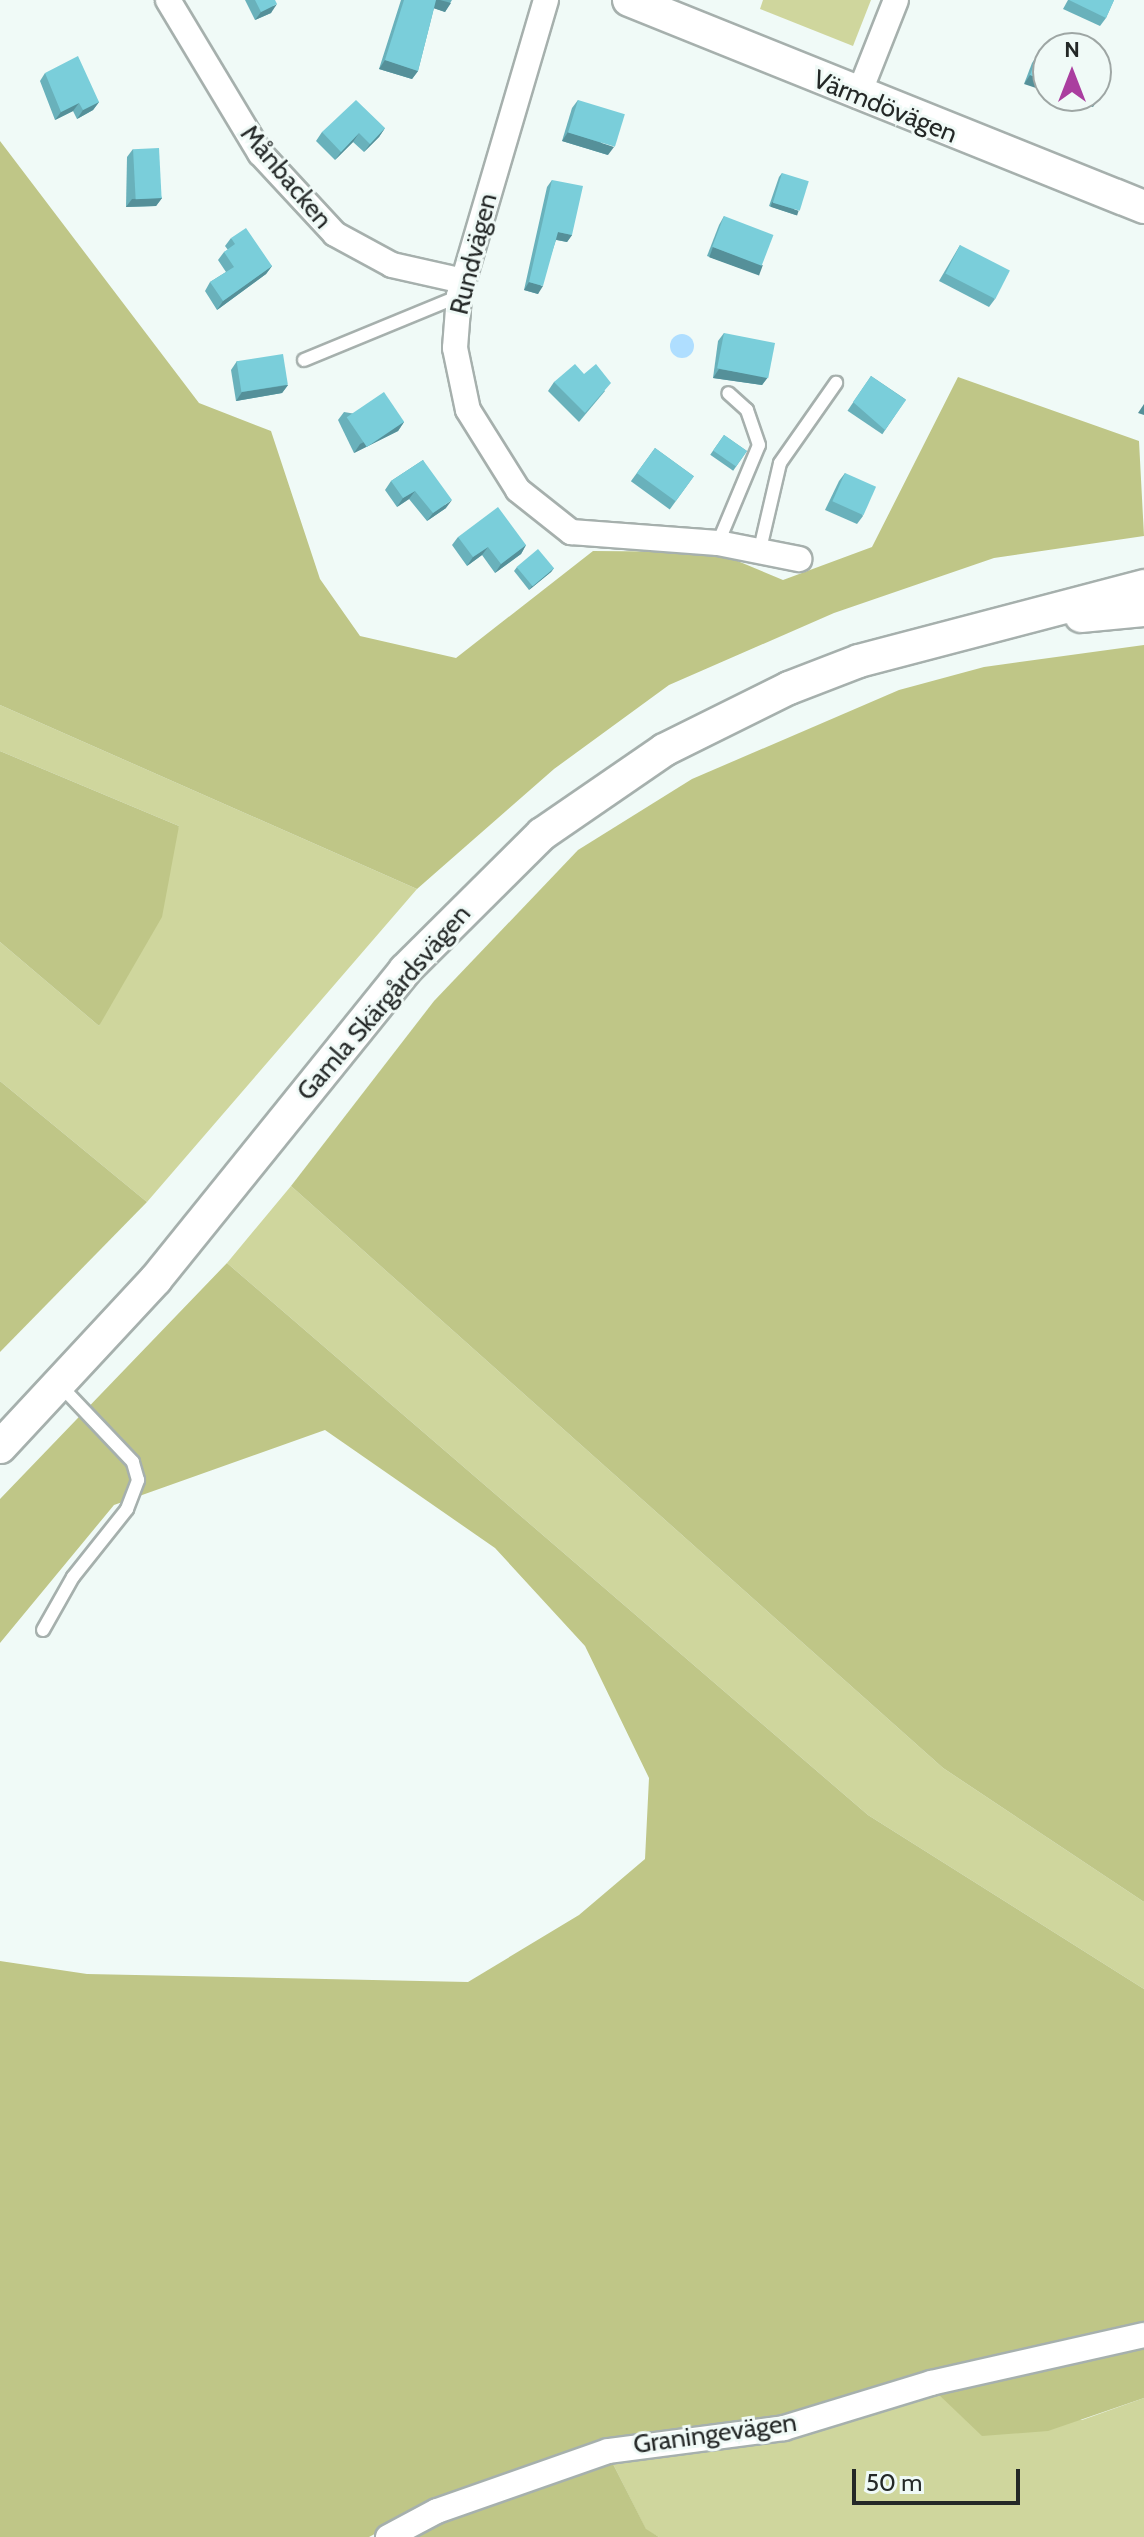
<!DOCTYPE html>
<meta charset="utf-8">
<style>
body{margin:0}
#map{position:relative;width:1144px;height:2537px;overflow:hidden;background:#f0faf7;font-family:Cabin,sans-serif}
div>[style]{position:absolute}
[style*='--x']{left:calc(var(--x)*1px);top:calc(var(--y)*1px);width:calc(var(--w)*1px);rotate:calc(var(--a)*1deg)}
.green>*{inset:0;background:#cfd69d}
.forest>*{inset:0;background:#bfc687}
.water>*{inset:0;background:#afdeff}
.round{border-radius:50%}
.roads{filter:drop-shadow(2px 0 #a6b0ad) drop-shadow(-2px 0 #a6b0ad) drop-shadow(0 2px #a6b0ad) drop-shadow(0 -2px #a6b0ad)}
.lane>*{height:12px;margin:-6px;padding:0 6px;transform-origin:6px;border-radius:6px;background:#fff}
.street>*{height:24px;margin:-12px;padding:0 12px;transform-origin:12px;border-radius:12px;background:#fff}
.secondary>*{height:32px;margin:-16px;padding:0 16px;transform-origin:16px;border-radius:16px;background:#fff}
.wall>*{inset:0;background:#69b1bb;transform-origin:0 0}
.shaded-wall>*{inset:0;background:#559099;transform-origin:0 0}
.building>*{inset:0;background:#7aceda;transform-origin:0 0}
span{translate:-50% -50%;white-space:nowrap;text-align:center;line-height:1.15;-webkit-text-stroke:6px #f0faf7;paint-order:stroke}
.street-label{font-size:26px;color:#242827}
.north{position:absolute;left:1032px;top:32px;width:80px;height:80px;box-sizing:border-box;background:#f0faf7;border:2px solid #9ea6a4;border-radius:50%;rotate:0deg;font-size:22px;font-weight:700;line-height:32px;text-align:center;color:#242827}
.north::after{content:'';display:block;margin:auto;width:28px;height:36px;background:#aa3e9f;clip-path:polygon(50% 0,100% 100%,50% 72%,0 100%)}
.scale{position:absolute;left:852px;top:2469px;width:168px;height:36px;box-sizing:border-box;border:4px solid #242827;border-top:0;padding-left:10px;font-size:24px;line-height:28px;white-space:nowrap;color:#242827;-webkit-text-stroke:6px #f0faf7;paint-order:stroke}
</style>
<div id="map">
<div class="green">
<i style="clip-path:polygon(763px 0,871px 0,853px 46px,760px 9px)"></i>
<i style="clip-path:polygon(0 705px,417px 889px,147px 1202px,0 1081px,0 942px,99px 1026px,179px 826px,0 751px)"></i>
<i style="clip-path:polygon(291px 1186px,943px 1768px,1144px 1902px,1144px 1989px,868px 1815px,227px 1263px)"></i>
<i style="clip-path:polygon(936px 2392px,1082px 2420px,1144px 2398px,1144px 2537px,659px 2537px,646px 2530px,611px 2460px)"></i>
</div>
<div class="forest">
<i style="clip-path:polygon(0 141px,199px 403px,271px 431px,320px 579px,360px 636px,456px 658px,593px 551px,716px 552px,783px 580px,872px 547px,958px 377px,1139px 441px,1144px 536px,994px 558px,834px 613px,669px 685px,554px 769px,417px 889px,0 705px)"></i>
<i style="clip-path:polygon(1144px 645px,1144px 1902px,943px 1768px,291px 1186px,434px 1001px,578px 850px,692px 779px,899px 690px,984px 667px)"></i>
<i style="clip-path:polygon(0 751px,179px 826px,162px 917px,99px 1026px,0 942px)"></i>
<i style="clip-path:polygon(0 1081px,147px 1202px,0 1352px)"></i>
<i style="clip-path:polygon(227px 1263px,868px 1815px,1144px 1989px,1144px 2326px,782px 2420px,603px 2440px,432px 2503px,369px 2537px,0 2537px,0 1961px,87px 1974px,468px 1982px,579px 1915px,645px 1859px,649px 1778px,585px 1646px,495px 1548px,325px 1430px,114px 1505px,0 1643px,0 1499px)"></i>
<i style="clip-path:polygon(1144px 2343px,1144px 2398px,1048px 2431px,982px 2436px,936px 2392px)"></i>
<i style="clip-path:polygon(611px 2460px,646px 2529px,659px 2537px,406px 2537px)"></i>
</div>
<div class="water">
<i class="round" style="left:670px;top:334px;width:24px;height:24px"></i>
</div>
<div class="roads">
<div class="lane">
<i style="--x:304;--y:360;--w:168;--a:-22.4"></i>
<i style="--x:718;--y:543;--w:106;--a:-67.3"></i>
<i style="--x:759;--y:445;--w:37;--a:-109"></i>
<i style="--x:747;--y:410;--w:25;--a:-138"></i>
<i style="--x:760;--y:549;--w:88;--a:-76.9"></i>
<i style="--x:780;--y:463;--w:98;--a:-55"></i>
<i style="--x:43;--y:1630;--w:61;--a:-60.5"></i>
<i style="--x:73;--y:1577;--w:87;--a:-51.5"></i>
<i style="--x:127;--y:1509;--w:31;--a:-69"></i>
<i style="--x:138;--y:1480;--w:19;--a:-106"></i>
<i style="--x:133;--y:1462;--w:106;--a:-133.5"></i>
</div>
<div class="street">
<i style="--x:168;--y:0;--w:179;--a:59"></i>
<i style="--x:260;--y:153;--w:110;--a:47.2"></i>
<i style="--x:335;--y:234;--w:65;--a:28.5"></i>
<i style="--x:392;--y:265;--w:73;--a:12.7"></i>
<i style="--x:546;--y:0;--w:309;--a:106.4"></i>
<i style="--x:459;--y:296;--w:52;--a:94.4"></i>
<i style="--x:455;--y:348;--w:63;--a:78.2"></i>
<i style="--x:468;--y:410;--w:94;--a:58"></i>
<i style="--x:518;--y:490;--w:68;--a:38.4"></i>
<i style="--x:571;--y:532;--w:147;--a:4.3"></i>
<i style="--x:718;--y:543;--w:83;--a:11.2"></i>
<i style="--x:858;--y:96;--w:103;--a:-68.4"></i>
<i style="--x:388;--y:2537;--w:55;--a:-28"></i>
<i style="--x:437;--y:2511;--w:181;--a:-19.3"></i>
<i style="--x:608;--y:2451;--w:177;--a:-7.4"></i>
<i style="--x:784;--y:2428;--w:154;--a:-17"></i>
<i style="--x:931;--y:2383;--w:218;--a:-12.7"></i>
</div>
<div class="secondary">
<i style="--x:629;--y:0;--w:555;--a:21.9"></i>
<i style="--x:1081;--y:616;--w:63;--a:-5.4"></i>
<i style="--x:0;--y:1447;--w:229;--a:-47.1"></i>
<i style="--x:156;--y:1279;--w:397;--a:-51.1"></i>
<i style="--x:405;--y:970;--w:193;--a:-44.8"></i>
<i style="--x:542;--y:834;--w:148;--a:-34.5"></i>
<i style="--x:664;--y:750;--w:140;--a:-26.4"></i>
<i style="--x:789;--y:688;--w:75;--a:-21.1"></i>
<i style="--x:859;--y:661;--w:295;--a:-14.7"></i>
</div>
</div>
<div class="wall">
<i style="clip-path:polygon(245px 0,275px 0,271px 13px,255px 20px)"></i>
<i style="clip-path:polygon(401px 0,452px 0,445px 12px,434px 8px,418px 71px,412px 79px,379px 69px)"></i>
<i style="clip-path:polygon(1068px 0,1114px 0,1106px 18px,1100px 26px,1063px 9px)"></i>
<i style="clip-path:polygon(1038px 54px,1048px 58px,1024px 84px,1032px 63px)"></i>
<i style="clip-path:polygon(45px 73px,99px 102px,93px 110px,77px 119px,73px 111px,55px 120px,40px 81px)"></i>
<i style="clip-path:polygon(578px 100px,608px 155px,562px 141px,572px 108px)"></i>
<i style="clip-path:polygon(385px 128px,379px 137px,364px 152px,353px 142px,335px 160px,316px 141px,322px 132px)"></i>
<i style="clip-path:polygon(133px 149px,162px 198px,156px 206px,126px 207px,127px 157px)"></i>
<i style="clip-path:polygon(782px 173px,796px 215px,769px 206px,779px 177px)"></i>
<i style="clip-path:polygon(552px 180px,572px 235px,567px 242px,556px 240px,538px 294px,524px 290px,547px 187px)"></i>
<i style="clip-path:polygon(724px 216px,757px 274px,707px 256px,719px 225px)"></i>
<i style="clip-path:polygon(231px 238px,272px 266px,266px 274px,217px 310px,205px 291px,210px 282px,226px 272px,218px 260px,224px 252px,228px 250px,225px 246px)"></i>
<i style="clip-path:polygon(960px 245px,995px 299px,989px 307px,939px 281px)"></i>
<i style="clip-path:polygon(724px 333px,768px 377px,762px 385px,713px 378px,718px 341px)"></i>
<i style="clip-path:polygon(237px 361px,288px 385px,282px 393px,236px 401px,231px 370px)"></i>
<i style="clip-path:polygon(584px 374px,605px 391px,579px 422px,548px 391px,554px 382px)"></i>
<i style="left:871px;top:376px;width:42px;height:42px;rotate:34deg"></i>
<i style="clip-path:polygon(344px 412px,404px 422px,398px 431px,354px 453px,338px 420px)"></i>
<i style="left:724px;top:435px;width:28px;height:24px;rotate:35deg"></i>
<i style="left:655px;top:448px;width:48px;height:41px;rotate:36deg"></i>
<i style="clip-path:polygon(423px 460px,446px 508px,427px 521px,409px 499px,397px 507px,385px 490px,391px 481px)"></i>
<i style="clip-path:polygon(845px 473px,863px 516px,857px 524px,825px 510px,839px 481px)"></i>
<i style="clip-path:polygon(458px 537px,526px 545px,521px 554px,495px 573px,482px 555px,467px 566px,452px 545px)"></i>
<i style="clip-path:polygon(517px 567px,554px 568px,551px 572px,529px 590px,514px 571px)"></i>
</div>
<div class="shaded-wall">
<i style="clip-path:polygon(436px 0,440px 0,451px 3px,445px 12px,430px 7px)"></i>
<i style="clip-path:polygon(277px 4px,271px 13px,255px 20px,261px 12px)"></i>
<i style="clip-path:polygon(385px 60px,418px 71px,412px 79px,379px 69px)"></i>
<i style="clip-path:polygon(1030px 75px,1048px 81px,1048px 92px,1024px 84px)"></i>
<i style="clip-path:polygon(1060px 96px,1090px 96px,1098px 99px,1093px 107px)"></i>
<i style="clip-path:polygon(99px 102px,93px 110px,77px 119px,83px 110px)"></i>
<i style="clip-path:polygon(79px 103px,73px 111px,55px 120px,61px 112px)"></i>
<i style="clip-path:polygon(385px 128px,379px 137px,364px 152px,370px 144px)"></i>
<i style="clip-path:polygon(568px 132px,614px 147px,608px 155px,562px 141px)"></i>
<i style="clip-path:polygon(359px 133px,353px 142px,335px 160px,341px 152px)"></i>
<i style="clip-path:polygon(162px 198px,156px 206px,126px 207px,132px 199px)"></i>
<i style="left:772px;top:202px;width:28px;height:5px;rotate:18deg"></i>
<i style="clip-path:polygon(558px 232px,572px 235px,567px 242px,553px 239px)"></i>
<i style="left:713px;top:247px;width:53px;height:11px;rotate:20deg"></i>
<i style="clip-path:polygon(272px 266px,266px 274px,217px 310px,223px 301px)"></i>
<i style="clip-path:polygon(529px 282px,543px 286px,538px 294px,524px 290px)"></i>
<i style="clip-path:polygon(719px 369px,768px 377px,762px 385px,713px 378px)"></i>
<i style="clip-path:polygon(288px 385px,282px 393px,236px 401px,242px 392px)"></i>
<i style="clip-path:polygon(1144px 404px,1144px 415px,1138px 413px)"></i>
<i style="clip-path:polygon(404px 422px,398px 431px,354px 453px,360px 444px)"></i>
<i style="clip-path:polygon(415px 491px,409px 499px,397px 507px,403px 498px)"></i>
<i style="clip-path:polygon(452px 500px,446px 508px,427px 521px,433px 513px)"></i>
<i style="clip-path:polygon(526px 545px,521px 554px,495px 573px,501px 564px)"></i>
<i style="clip-path:polygon(488px 547px,482px 555px,467px 566px,473px 557px)"></i>
<i style="clip-path:polygon(554px 568px,551px 572px,529px 590px,532px 586px)"></i>
</div>
<div class="building">
<i style="clip-path:polygon(255px 0,275px 0,277px 4px,261px 12px)"></i>
<i style="clip-path:polygon(404px 0,436px 0,418px 71px,385px 60px)"></i>
<i style="clip-path:polygon(1069px 0,1114px 0,1106px 18px)"></i>
<i style="clip-path:polygon(1038px 54px,1048px 58px,1048px 81px,1030px 75px)"></i>
<i style="clip-path:polygon(78px 56px,99px 102px,83px 110px,79px 103px,61px 112px,45px 73px)"></i>
<i style="clip-path:polygon(1096px 75px,1106px 78px,1098px 99px,1090px 96px,1096px 96px)"></i>
<i style="clip-path:polygon(356px 100px,385px 128px,370px 144px,359px 133px,341px 152px,322px 132px)"></i>
<i style="left:578px;top:100px;width:49px;height:34px;rotate:17deg"></i>
<i style="left:159px;top:148px;width:50px;height:26px;rotate:87deg"></i>
<i style="left:782px;top:173px;width:28px;height:31px;rotate:17deg"></i>
<i style="clip-path:polygon(552px 180px,583px 186px,572px 235px,558px 232px,543px 286px,529px 282px)"></i>
<i style="left:724px;top:216px;width:53px;height:33px;rotate:21deg"></i>
<i style="clip-path:polygon(246px 228px,272px 266px,223px 301px,210px 282px,234px 267px,224px 252px,235px 244px,231px 238px)"></i>
<i style="left:960px;top:245px;width:56px;height:32px;rotate:27deg"></i>
<i style="left:724px;top:333px;width:52px;height:36px;rotate:11deg"></i>
<i style="left:283px;top:354px;width:31px;height:47px;rotate:81deg"></i>
<i style="clip-path:polygon(575px 364px,584px 374px,596px 364px,611px 383px,585px 413px,554px 382px)"></i>
<i style="clip-path:polygon(871px 376px,906px 400px,885px 430px,853px 402px)"></i>
<i style="left:384px;top:392px;width:36px;height:45px;rotate:56deg"></i>
<i style="left:724px;top:435px;width:28px;height:19px;rotate:35deg"></i>
<i style="left:655px;top:448px;width:48px;height:31px;rotate:36deg"></i>
<i style="clip-path:polygon(423px 460px,452px 500px,433px 513px,415px 491px,403px 498px,391px 481px)"></i>
<i style="left:845px;top:473px;width:34px;height:31px;rotate:24deg"></i>
<i style="clip-path:polygon(498px 507px,526px 545px,501px 564px,488px 547px,473px 557px,458px 537px)"></i>
<i style="left:538px;top:549px;width:25px;height:28px;rotate:50deg"></i>
</div>
<div class="street-label">
<span style="left:885px;top:107px;rotate:22deg">Värmdövägen</span>
<span style="left:286px;top:177px;rotate:50deg">Månbacken</span>
<span style="left:474px;top:254px;rotate:-76deg">Rundvägen</span>
<span style="left:384px;top:1003px;rotate:-49deg">Gamla Skärgårdsvägen</span>
<span style="left:715px;top:2434px;rotate:-8deg">Graningevägen</span>
</div>
<div class="north">N</div>
<div class="scale">50 m</div>
</div>
